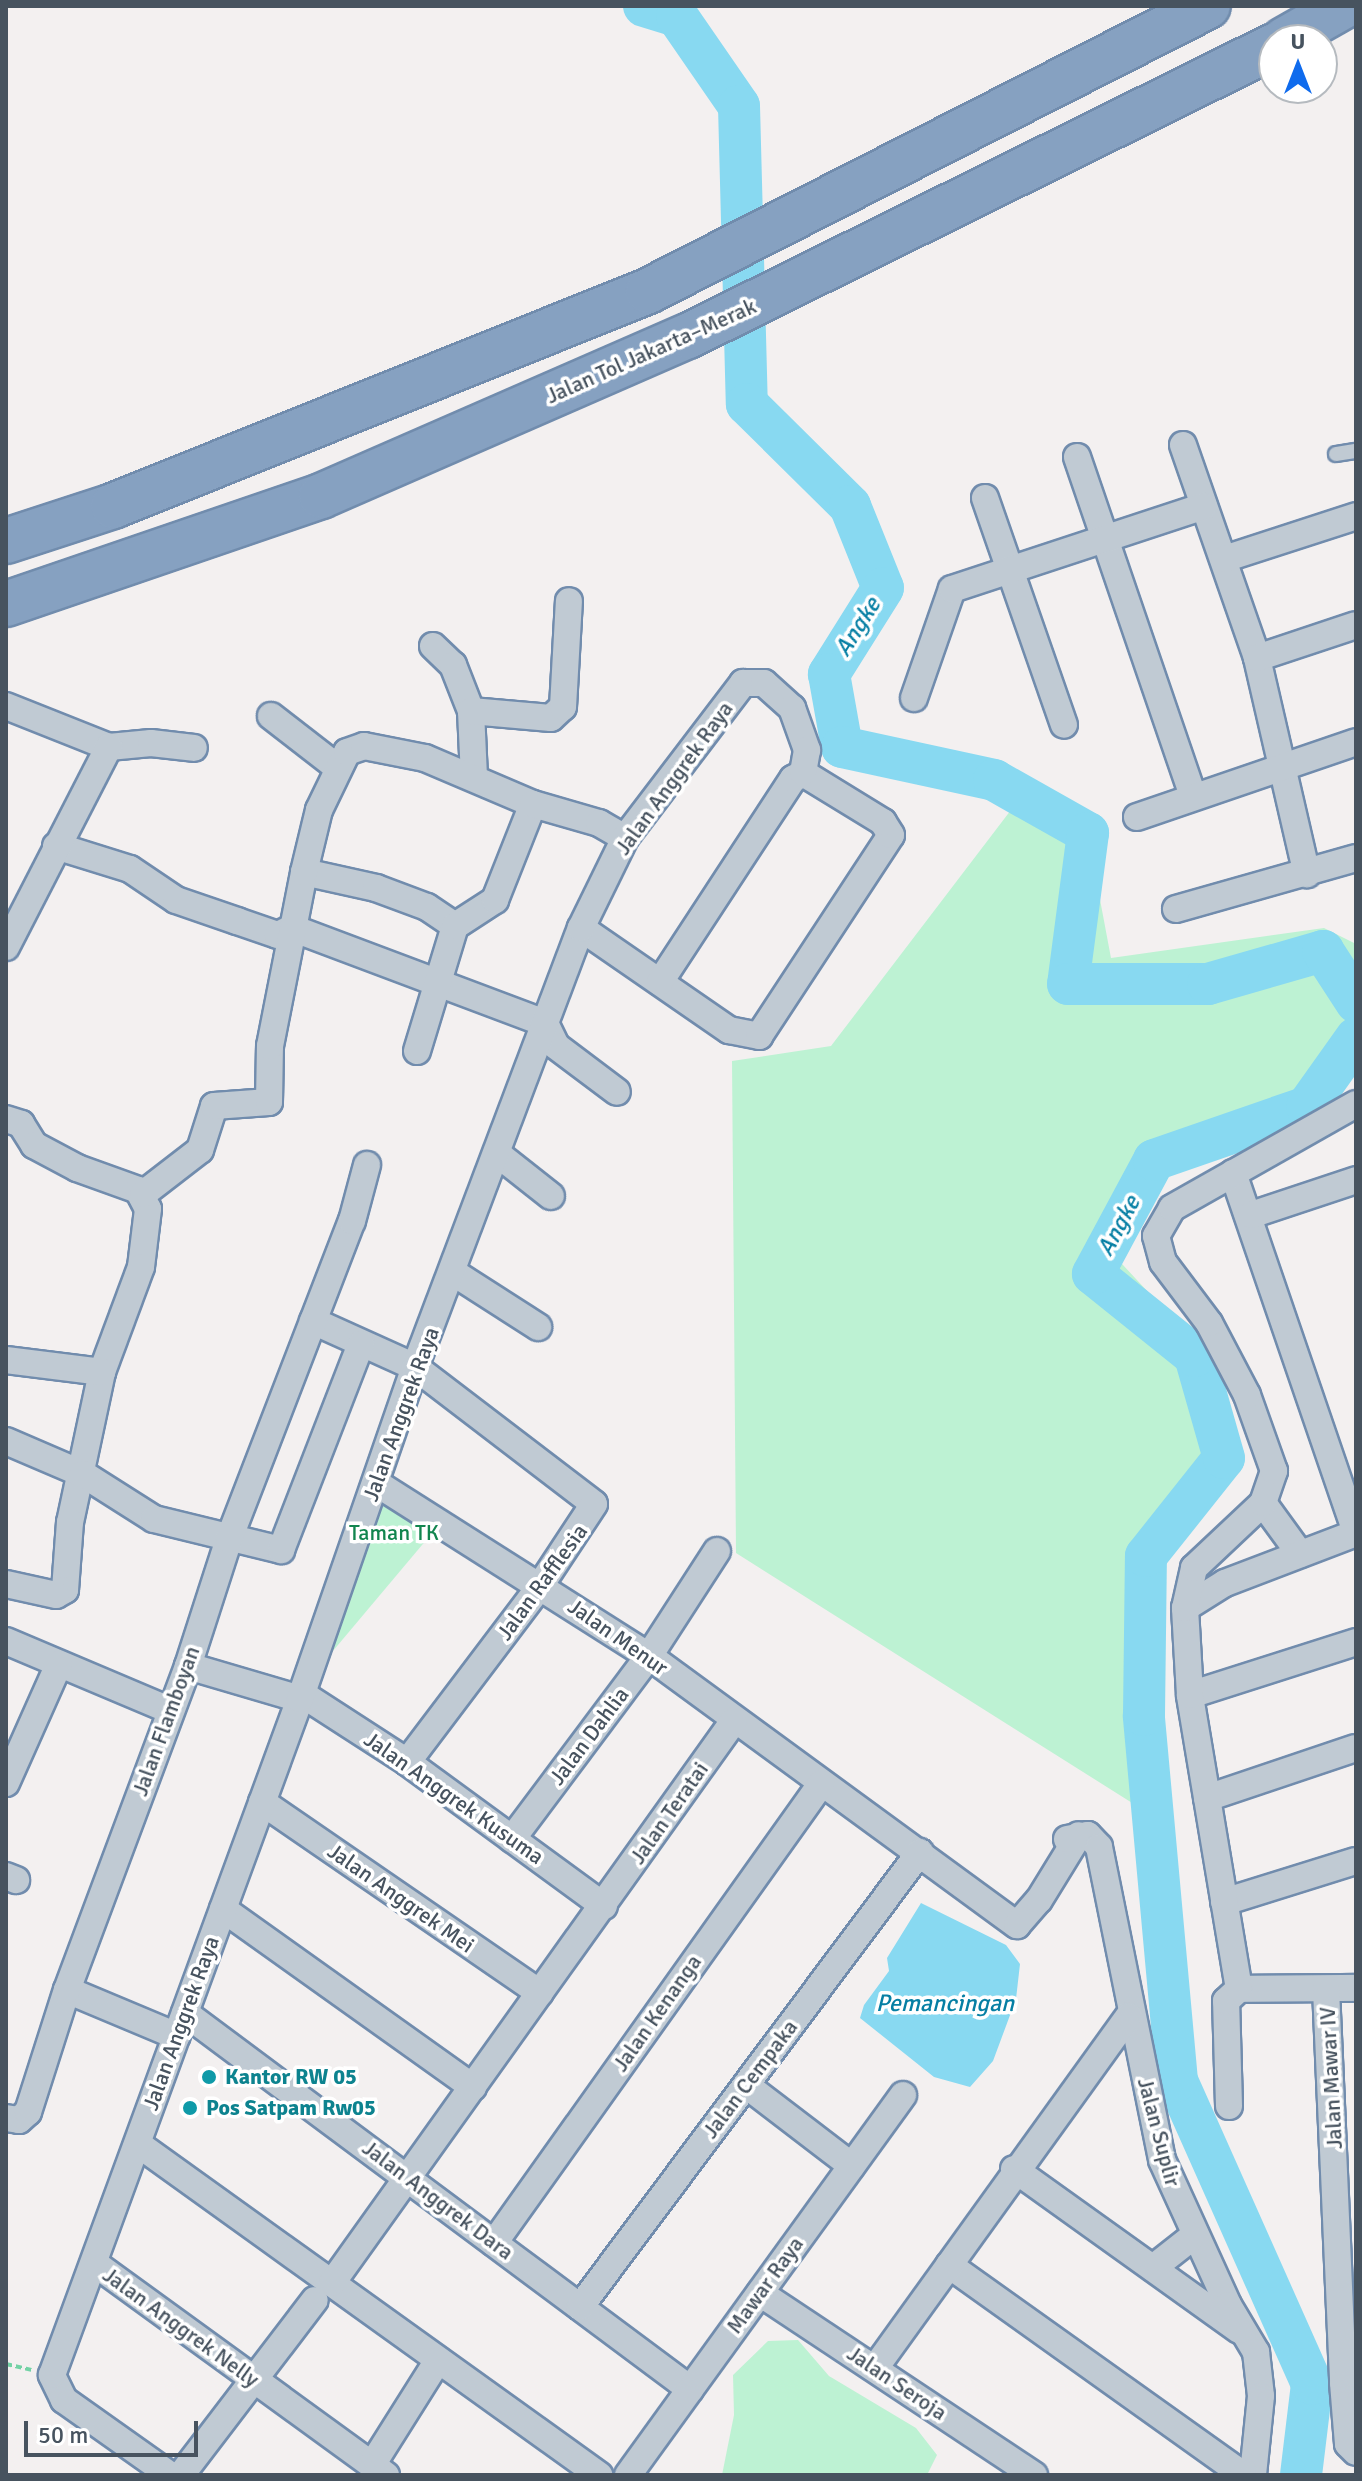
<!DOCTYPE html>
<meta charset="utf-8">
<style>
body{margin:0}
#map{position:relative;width:1362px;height:2481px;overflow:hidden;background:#f3f0f0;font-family:Signika,sans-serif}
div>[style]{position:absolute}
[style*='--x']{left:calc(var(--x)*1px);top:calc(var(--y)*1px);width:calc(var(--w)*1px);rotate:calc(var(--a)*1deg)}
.green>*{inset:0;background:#bdf2d3}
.water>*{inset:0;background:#88d9f1}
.river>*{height:42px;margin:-21px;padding:0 21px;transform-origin:21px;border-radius:21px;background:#88d9f1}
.path>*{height:4px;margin-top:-2px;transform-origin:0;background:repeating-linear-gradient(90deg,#73d2a5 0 6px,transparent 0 10px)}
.roads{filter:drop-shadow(2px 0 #718cad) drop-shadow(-2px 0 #718cad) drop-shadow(0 2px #718cad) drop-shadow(0 -2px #718cad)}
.lane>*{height:14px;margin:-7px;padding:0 7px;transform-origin:7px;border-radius:7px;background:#c0cad3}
.street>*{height:26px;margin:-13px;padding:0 13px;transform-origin:13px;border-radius:13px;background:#c0cad3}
.highway>*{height:44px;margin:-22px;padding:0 22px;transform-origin:22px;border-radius:22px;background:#86a1c1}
.dots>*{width:22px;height:22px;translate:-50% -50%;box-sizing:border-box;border:4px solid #fff;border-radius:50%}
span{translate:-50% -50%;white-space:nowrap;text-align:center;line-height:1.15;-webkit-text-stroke:7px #fff;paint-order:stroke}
.street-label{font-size:22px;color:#47535f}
.park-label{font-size:22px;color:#12854f}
.culture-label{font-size:22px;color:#0d838f;font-weight:700}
.left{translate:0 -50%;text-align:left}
.water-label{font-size:24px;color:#067fa4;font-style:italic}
.frame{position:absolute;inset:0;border:8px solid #47535f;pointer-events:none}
.north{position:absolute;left:1258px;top:24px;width:80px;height:80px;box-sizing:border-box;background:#fff;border:2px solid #b5babf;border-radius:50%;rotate:0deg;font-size:22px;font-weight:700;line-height:32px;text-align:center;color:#47535f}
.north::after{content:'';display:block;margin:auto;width:28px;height:36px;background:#0f6bed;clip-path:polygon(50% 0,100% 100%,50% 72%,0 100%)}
.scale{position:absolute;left:24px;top:2421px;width:174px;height:36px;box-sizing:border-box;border:4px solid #47535f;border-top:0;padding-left:10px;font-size:24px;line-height:28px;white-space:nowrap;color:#47535f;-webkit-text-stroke:6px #fff;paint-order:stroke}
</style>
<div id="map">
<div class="green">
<i style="clip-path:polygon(1024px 793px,1085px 820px,1111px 958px,1324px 928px,1356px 944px,1356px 1053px,1254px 1116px,1147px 1165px,1110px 1251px,1227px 1377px,1211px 1459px,1135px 1541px,1156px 1818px,736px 1553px,732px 1061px,831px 1046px)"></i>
<i style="clip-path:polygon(379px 1487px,438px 1526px,306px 1683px)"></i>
<i style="clip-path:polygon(798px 2340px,829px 2376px,916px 2428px,937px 2455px,927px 2475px,722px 2475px,734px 2415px,733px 2375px,768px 2341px)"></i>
</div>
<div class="water">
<i style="clip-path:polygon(921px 1903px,1006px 1945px,1020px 1964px,1016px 1999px,993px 2061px,970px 2087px,934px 2077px,860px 2018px,864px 2005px,889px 1971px,887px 1958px)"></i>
</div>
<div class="river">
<i style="--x:644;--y:6;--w:34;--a:17"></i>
<i style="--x:677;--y:16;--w:109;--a:55.4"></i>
<i style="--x:739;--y:106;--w:298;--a:88.5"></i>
<i style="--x:747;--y:404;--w:145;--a:44.7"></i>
<i style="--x:850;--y:506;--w:88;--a:68.1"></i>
<i style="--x:883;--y:588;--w:102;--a:122.1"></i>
<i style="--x:829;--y:674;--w:74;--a:79.9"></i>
<i style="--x:842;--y:747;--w:156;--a:12.2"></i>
<i style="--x:994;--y:780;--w:108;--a:29.4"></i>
<i style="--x:1088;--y:833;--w:152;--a:97.5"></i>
<i style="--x:1068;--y:984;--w:140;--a:0"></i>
<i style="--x:1208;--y:984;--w:120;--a:-16"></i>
<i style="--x:1323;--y:951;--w:61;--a:57.1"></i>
<i style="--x:1301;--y:2475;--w:92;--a:-83.1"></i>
<i style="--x:1312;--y:2384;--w:332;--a:-114"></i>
<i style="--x:1177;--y:2081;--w:367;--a:-95.2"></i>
<i style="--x:1144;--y:1715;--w:159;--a:-89.3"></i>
<i style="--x:1146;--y:1556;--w:125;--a:-51.5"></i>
<i style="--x:1224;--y:1458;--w:106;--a:-105.9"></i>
<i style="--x:1195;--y:1356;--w:131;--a:-141.2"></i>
<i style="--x:1093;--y:1274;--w:129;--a:-61.8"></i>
<i style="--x:1154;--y:1160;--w:162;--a:-19.1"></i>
<i style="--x:1307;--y:1107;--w:85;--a:-54.6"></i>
</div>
<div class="path">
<i style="--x:6;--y:2364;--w:26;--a:13"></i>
</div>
<div class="roads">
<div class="lane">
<i style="--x:1336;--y:454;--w:20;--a:-9"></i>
</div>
<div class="street">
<i style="--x:1183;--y:445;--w:225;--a:70.8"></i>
<i style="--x:1257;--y:658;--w:222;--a:77"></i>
<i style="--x:1077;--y:457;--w:358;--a:71.1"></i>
<i style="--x:985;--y:498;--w:240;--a:70.8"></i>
<i style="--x:1224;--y:559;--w:139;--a:-18"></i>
<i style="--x:433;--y:646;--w:28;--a:44"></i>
<i style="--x:453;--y:665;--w:49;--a:68.6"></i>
<i style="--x:471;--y:711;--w:65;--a:87.4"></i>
<i style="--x:1257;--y:658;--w:104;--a:-18.4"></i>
<i style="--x:914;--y:698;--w:115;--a:-70.8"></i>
<i style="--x:952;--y:589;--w:265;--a:-18.2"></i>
<i style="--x:6;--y:706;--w:111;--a:21.7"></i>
<i style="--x:109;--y:747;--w:42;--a:-5.4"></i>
<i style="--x:151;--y:743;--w:43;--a:6.6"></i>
<i style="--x:471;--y:711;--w:80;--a:5"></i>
<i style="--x:551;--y:718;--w:16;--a:-43"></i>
<i style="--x:563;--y:707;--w:106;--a:-86.8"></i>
<i style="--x:271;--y:716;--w:85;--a:37.8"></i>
<i style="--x:1137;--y:817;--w:231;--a:-18.9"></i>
<i style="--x:56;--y:846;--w:77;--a:17.3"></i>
<i style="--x:130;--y:869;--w:55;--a:34"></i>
<i style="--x:176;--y:900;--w:65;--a:19"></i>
<i style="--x:237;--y:921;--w:43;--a:18.9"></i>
<i style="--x:278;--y:935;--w:16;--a:-27"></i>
<i style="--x:304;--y:872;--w:74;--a:12.5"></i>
<i style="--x:376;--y:888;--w:54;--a:20.4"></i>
<i style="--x:427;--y:907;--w:34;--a:34"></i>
<i style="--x:1176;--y:909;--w:187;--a:-15.8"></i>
<i style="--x:292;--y:928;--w:270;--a:20.6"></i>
<i style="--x:545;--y:1023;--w:25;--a:64"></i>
<i style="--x:556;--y:1046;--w:76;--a:37"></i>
<i style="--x:581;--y:928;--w:180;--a:34.6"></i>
<i style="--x:729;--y:1030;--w:31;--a:11"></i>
<i style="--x:759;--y:1036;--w:240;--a:-56.7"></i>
<i style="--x:891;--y:835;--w:15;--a:-122"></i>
<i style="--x:883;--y:822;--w:94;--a:-148.5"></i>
<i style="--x:6;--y:947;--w:225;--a:-62.8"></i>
<i style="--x:660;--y:982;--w:243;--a:-56.8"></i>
<i style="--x:793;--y:779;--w:12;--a:-31"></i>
<i style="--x:417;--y:1051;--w:131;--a:-73.1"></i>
<i style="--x:455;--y:926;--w:48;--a:-33"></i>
<i style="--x:495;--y:900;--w:103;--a:-68.4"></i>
<i style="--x:6;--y:1119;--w:16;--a:18"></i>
<i style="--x:21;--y:1124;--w:25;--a:58"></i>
<i style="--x:34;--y:1145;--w:49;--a:28.1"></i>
<i style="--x:77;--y:1168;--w:65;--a:19.8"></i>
<i style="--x:138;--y:1190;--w:21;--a:62"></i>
<i style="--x:148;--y:1209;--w:58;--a:96.9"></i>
<i style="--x:141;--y:1267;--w:112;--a:110.4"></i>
<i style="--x:102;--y:1372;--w:153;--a:102"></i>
<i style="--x:70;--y:1522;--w:68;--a:94.2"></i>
<i style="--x:65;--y:1590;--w:10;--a:151"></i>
<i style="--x:56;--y:1595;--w:51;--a:-167.6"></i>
<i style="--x:499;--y:1155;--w:66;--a:38.3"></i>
<i style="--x:1233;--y:1173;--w:380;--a:71.1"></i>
<i style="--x:143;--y:1194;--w:72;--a:-37.7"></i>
<i style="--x:200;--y:1150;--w:46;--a:-72.3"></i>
<i style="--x:214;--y:1106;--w:55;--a:-4.2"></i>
<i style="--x:269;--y:1102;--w:56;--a:-89"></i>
<i style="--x:270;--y:1046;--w:177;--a:-78.9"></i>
<i style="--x:304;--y:872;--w:64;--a:-76.4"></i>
<i style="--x:319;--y:810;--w:64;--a:-64.2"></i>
<i style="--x:347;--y:752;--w:18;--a:-19"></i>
<i style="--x:364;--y:746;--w:62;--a:11.1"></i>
<i style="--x:425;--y:758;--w:117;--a:23.1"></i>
<i style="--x:533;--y:804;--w:69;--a:16.1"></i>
<i style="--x:599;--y:823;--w:30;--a:30"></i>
<i style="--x:1251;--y:1215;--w:111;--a:-18.4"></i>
<i style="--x:454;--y:1273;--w:100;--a:32.7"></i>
<i style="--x:313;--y:1321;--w:112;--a:24.3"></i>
<i style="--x:415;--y:1367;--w:225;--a:37.4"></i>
<i style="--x:594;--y:1504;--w:102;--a:123.4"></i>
<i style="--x:538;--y:1589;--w:217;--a:127.1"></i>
<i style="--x:6;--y:1360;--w:97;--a:7.1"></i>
<i style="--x:6;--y:1441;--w:84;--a:23.2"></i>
<i style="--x:83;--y:1474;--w:84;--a:32.4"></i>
<i style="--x:154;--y:1519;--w:131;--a:13.7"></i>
<i style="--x:281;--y:1550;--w:221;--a:-68.8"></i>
<i style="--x:376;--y:1483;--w:323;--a:32.4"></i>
<i style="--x:649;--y:1656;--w:456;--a:36.2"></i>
<i style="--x:1017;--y:1925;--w:33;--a:-49"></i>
<i style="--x:1039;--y:1900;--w:76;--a:-58.4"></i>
<i style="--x:1263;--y:1503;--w:63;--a:54"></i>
<i style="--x:1185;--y:1608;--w:47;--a:-32"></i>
<i style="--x:1225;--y:1583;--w:140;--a:-20.9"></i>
<i style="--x:6;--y:1641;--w:177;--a:22.9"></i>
<i style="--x:188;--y:1666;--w:117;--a:16.4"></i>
<i style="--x:302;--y:1694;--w:125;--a:32.9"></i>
<i style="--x:407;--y:1762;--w:244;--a:36.2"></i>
<i style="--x:1190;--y:1695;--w:174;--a:-17.7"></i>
<i style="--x:6;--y:1783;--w:130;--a:-66"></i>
<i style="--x:1207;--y:1798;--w:157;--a:-18.6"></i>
<i style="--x:262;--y:1802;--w:337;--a:34.5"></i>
<i style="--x:512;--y:1839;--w:229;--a:-53.2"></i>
<i style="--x:649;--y:1656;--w:125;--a:-57.1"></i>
<i style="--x:1067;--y:1839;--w:21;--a:-11"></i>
<i style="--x:1088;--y:1835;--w:16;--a:47"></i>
<i style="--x:1099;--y:1847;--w:319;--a:78.6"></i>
<i style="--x:1162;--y:2160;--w:159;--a:65.5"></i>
<i style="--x:1228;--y:2305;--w:55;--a:59.2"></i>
<i style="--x:1256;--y:2352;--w:44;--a:83.5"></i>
<i style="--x:1261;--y:2396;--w:79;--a:95.8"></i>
<i style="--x:6;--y:1876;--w:11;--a:22"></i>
<i style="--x:1224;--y:1902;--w:138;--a:-17.3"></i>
<i style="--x:223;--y:1909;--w:307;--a:35.5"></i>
<i style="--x:1239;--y:1989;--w:117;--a:-0.5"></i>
<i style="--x:1326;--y:1989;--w:394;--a:87.5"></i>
<i style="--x:1343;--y:2383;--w:61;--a:85.3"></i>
<i style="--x:1348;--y:2444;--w:11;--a:45"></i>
<i style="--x:67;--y:1990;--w:119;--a:22.7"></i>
<i style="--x:185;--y:2013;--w:630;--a:36.67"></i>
<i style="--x:746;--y:2085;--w:133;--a:37.4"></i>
<i style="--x:1229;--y:2106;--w:105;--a:-91.6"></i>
<i style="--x:1226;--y:2001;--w:18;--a:-43"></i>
<i style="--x:1239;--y:1989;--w:298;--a:-99.5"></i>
<i style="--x:1190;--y:1695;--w:87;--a:-93.3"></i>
<i style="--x:1185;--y:1608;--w:41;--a:-77.3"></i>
<i style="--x:1194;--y:1568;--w:95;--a:-43.3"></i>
<i style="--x:1263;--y:1503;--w:34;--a:-71"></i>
<i style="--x:1274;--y:1471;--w:81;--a:-109.6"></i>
<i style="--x:1247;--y:1395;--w:81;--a:-117.8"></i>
<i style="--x:1209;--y:1323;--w:76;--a:-127"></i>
<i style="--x:1163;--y:1262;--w:27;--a:-105"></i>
<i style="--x:1156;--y:1236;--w:32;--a:-60"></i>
<i style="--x:1172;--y:1208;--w:211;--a:-29.5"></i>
<i style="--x:6;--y:2118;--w:13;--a:9"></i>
<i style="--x:19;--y:2120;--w:12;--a:-42"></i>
<i style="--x:28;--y:2112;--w:128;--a:-72.3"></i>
<i style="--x:67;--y:1990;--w:346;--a:-69.5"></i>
<i style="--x:188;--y:1666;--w:133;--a:-72.1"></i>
<i style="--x:229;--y:1539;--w:341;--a:-68.9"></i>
<i style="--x:352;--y:1221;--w:58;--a:-75"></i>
<i style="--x:138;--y:2144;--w:568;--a:35.68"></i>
<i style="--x:1014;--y:2169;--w:277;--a:35.6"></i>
<i style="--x:494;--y:2243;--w:564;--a:-54.53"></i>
<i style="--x:94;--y:2263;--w:361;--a:36"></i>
<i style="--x:949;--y:2265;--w:361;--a:35.5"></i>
<i style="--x:1153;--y:2268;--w:53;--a:-38.2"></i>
<i style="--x:332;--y:2283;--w:690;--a:-54.44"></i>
<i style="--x:760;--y:2293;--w:329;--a:33.6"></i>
<i style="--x:580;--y:2307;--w:568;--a:-53.23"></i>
<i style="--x:875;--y:2368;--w:434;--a:-54.2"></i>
<i style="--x:372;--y:2465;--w:124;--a:-57.8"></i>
<i style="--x:170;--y:2475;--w:130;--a:-144.7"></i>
<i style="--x:64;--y:2400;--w:28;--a:-116"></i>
<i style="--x:52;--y:2375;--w:720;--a:-69.85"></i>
<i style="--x:300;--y:1699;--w:351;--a:-70.9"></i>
<i style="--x:415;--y:1367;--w:469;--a:-69.3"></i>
<i style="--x:581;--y:928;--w:100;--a:-63.9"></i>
<i style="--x:625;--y:838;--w:195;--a:-52.7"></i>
<i style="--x:743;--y:683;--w:21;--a:0"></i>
<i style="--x:764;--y:683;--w:38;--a:42"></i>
<i style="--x:792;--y:708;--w:45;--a:70.3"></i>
<i style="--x:807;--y:750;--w:23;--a:100"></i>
<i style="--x:181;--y:2475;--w:220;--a:-52.6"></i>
<i style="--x:628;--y:2475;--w:469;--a:-54.1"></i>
</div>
<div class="highway">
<i style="--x:1284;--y:40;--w:69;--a:-29.5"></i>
<i style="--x:6;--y:541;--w:113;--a:-18.1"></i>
<i style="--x:113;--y:506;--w:577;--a:-21.89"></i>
<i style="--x:648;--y:291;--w:628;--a:-26.97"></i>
<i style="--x:6;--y:604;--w:333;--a:-18.9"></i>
<i style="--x:321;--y:496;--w:400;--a:-23.6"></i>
<i style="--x:688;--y:336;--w:654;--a:-26.33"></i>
</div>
</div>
<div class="dots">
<i style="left:209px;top:2077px;background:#0f9aa8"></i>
<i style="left:190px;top:2108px;background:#0f9aa8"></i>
</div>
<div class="street-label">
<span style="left:651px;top:351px;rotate:-24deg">Jalan Tol Jakarta–Merak</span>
<span style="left:674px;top:778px;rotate:-54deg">Jalan Anggrek Raya</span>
<span style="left:401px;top:1414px;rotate:-70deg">Jalan Anggrek Raya</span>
<span style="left:542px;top:1582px;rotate:-54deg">Jalan Rafflesia</span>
<span style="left:618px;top:1637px;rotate:35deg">Jalan Menur</span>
<span style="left:166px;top:1721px;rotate:-70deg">Jalan Flamboyan</span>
<span style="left:589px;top:1736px;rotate:-53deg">Jalan Dahlia</span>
<span style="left:454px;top:1798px;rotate:35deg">Jalan Anggrek Kusuma</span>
<span style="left:669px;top:1813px;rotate:-55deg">Jalan Teratai</span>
<span style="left:401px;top:1898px;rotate:35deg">Jalan Anggrek Mei</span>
<span style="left:657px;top:2013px;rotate:-55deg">Jalan Kenanga</span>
<span style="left:181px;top:2023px;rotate:-70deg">Jalan Anggrek Raya</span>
<span style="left:1331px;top:2078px;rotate:-93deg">Jalan Mawar IV</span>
<span style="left:750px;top:2079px;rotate:-53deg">Jalan Cempaka</span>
<span style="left:1159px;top:2132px;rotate:75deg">Jalan Suplir</span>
<span style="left:438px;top:2200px;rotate:37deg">Jalan Anggrek Dara</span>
<span style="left:765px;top:2285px;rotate:-54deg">Mawar Raya</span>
<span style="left:181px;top:2327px;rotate:36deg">Jalan Anggrek Nelly</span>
<span style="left:897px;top:2383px;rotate:34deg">Jalan Seroja</span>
</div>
<div class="park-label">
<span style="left:394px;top:1533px">Taman TK</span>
</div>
<div class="culture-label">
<span class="left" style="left:225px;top:2077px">Kantor RW 05</span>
<span class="left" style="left:206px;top:2108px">Pos Satpam Rw05</span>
</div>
<div class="water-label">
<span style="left:858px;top:627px;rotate:-58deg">Angke</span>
<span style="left:1119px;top:1226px;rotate:-62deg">Angke</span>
<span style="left:945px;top:2004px">Pemancingan</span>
</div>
<div class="frame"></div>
<div class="north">U</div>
<div class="scale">50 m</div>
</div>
